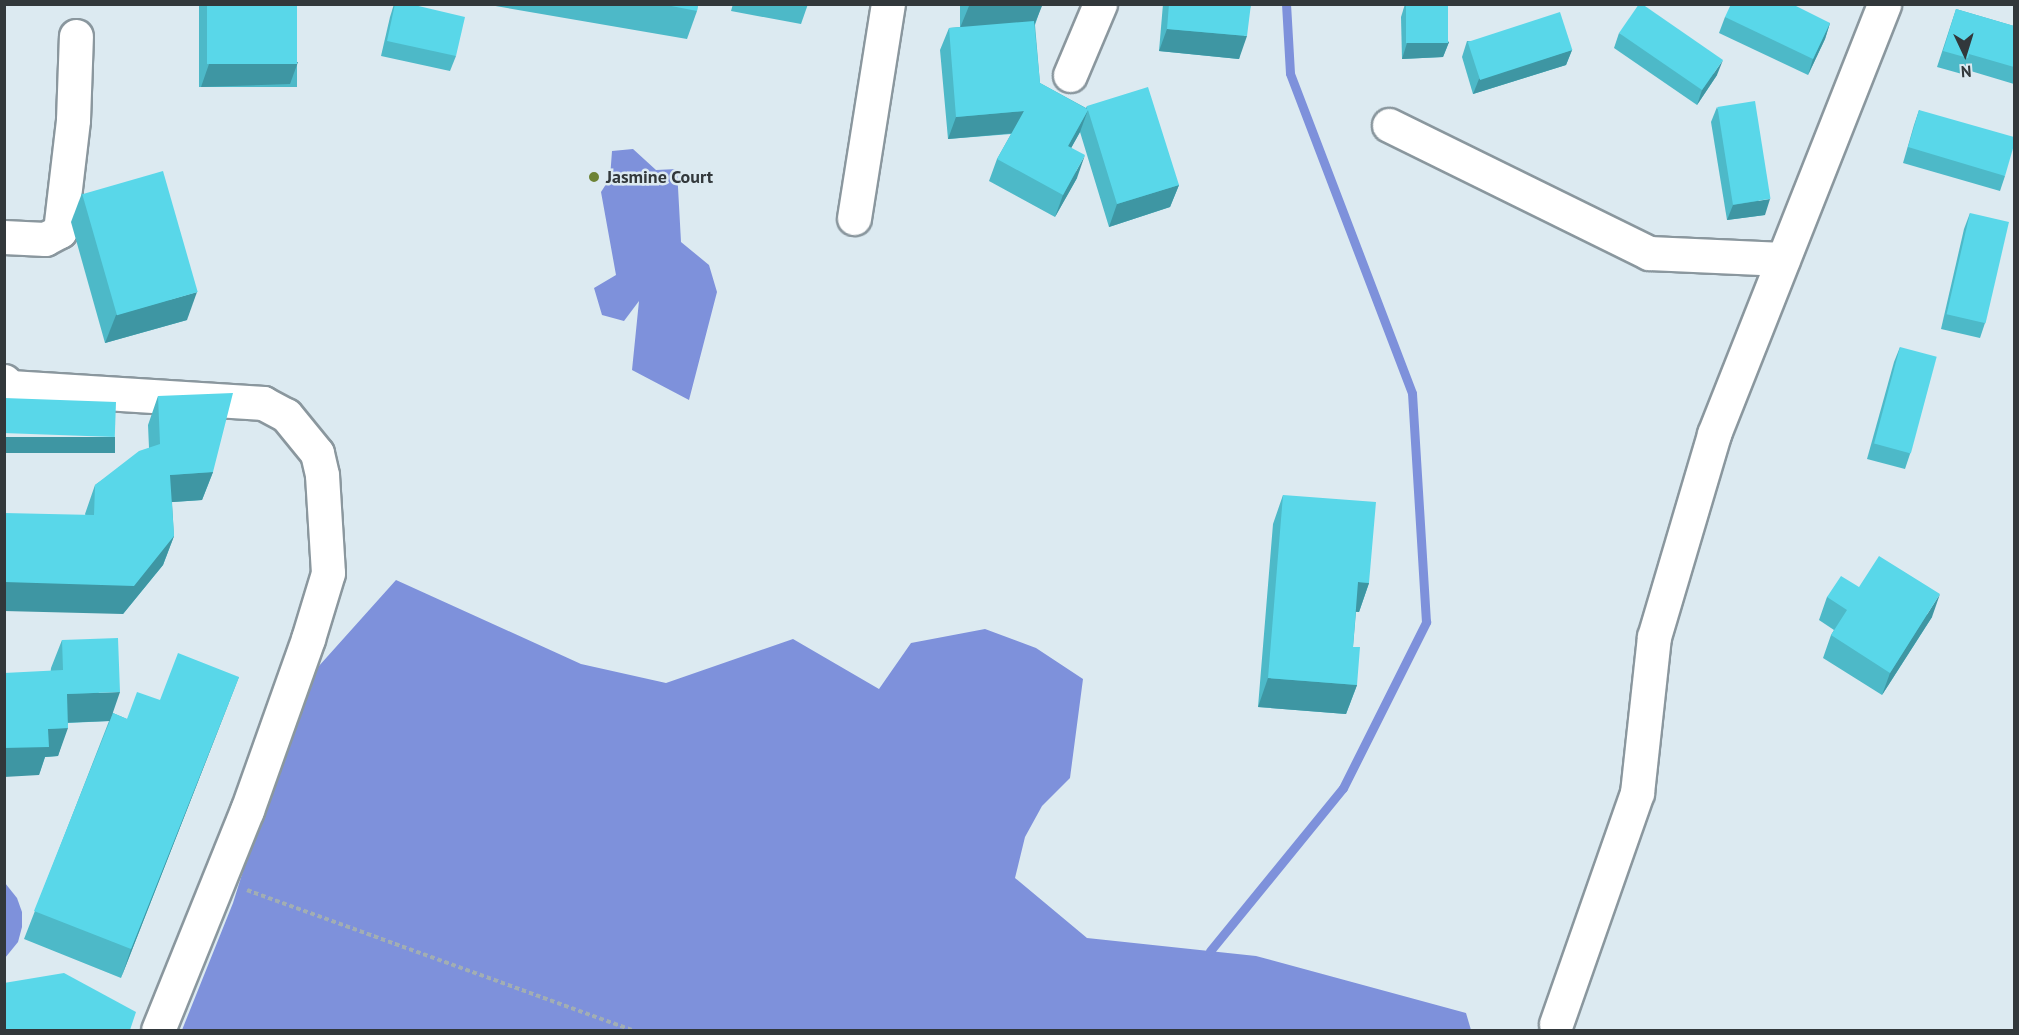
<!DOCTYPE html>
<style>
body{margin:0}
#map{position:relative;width:2019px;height:1035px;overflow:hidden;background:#dceaf1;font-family:"PT Sans",sans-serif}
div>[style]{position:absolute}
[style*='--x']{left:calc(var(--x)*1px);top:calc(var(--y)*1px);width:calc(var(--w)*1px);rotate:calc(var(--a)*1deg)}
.water>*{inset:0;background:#7e91db}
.stream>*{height:9px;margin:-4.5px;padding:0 4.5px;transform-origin:4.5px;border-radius:4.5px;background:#7e91db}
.path>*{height:4px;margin-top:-2px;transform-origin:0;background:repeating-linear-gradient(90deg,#a2aeb3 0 4.5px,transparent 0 7.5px)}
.roads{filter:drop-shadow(2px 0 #8a979e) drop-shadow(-2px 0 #8a979e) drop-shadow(0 2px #8a979e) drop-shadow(0 -2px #8a979e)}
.minor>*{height:33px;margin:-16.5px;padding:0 16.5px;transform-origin:16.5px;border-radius:16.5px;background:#fff}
.wall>*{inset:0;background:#4db9c8;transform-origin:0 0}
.shaded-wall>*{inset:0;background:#3e96a3;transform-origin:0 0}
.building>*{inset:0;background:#59d7e9;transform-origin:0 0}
.dots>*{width:16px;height:16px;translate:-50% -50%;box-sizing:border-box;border:3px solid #dceaf1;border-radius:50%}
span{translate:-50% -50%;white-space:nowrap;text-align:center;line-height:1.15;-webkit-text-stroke:5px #dceaf1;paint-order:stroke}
.poi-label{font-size:18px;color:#32383b;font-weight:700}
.left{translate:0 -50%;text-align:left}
.frame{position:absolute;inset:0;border:6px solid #32383b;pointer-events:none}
.north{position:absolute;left:1935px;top:24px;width:60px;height:60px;-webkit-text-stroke:4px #dceaf1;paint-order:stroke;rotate:176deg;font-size:16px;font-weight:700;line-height:24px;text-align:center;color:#32383b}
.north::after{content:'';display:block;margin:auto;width:21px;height:27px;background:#32383b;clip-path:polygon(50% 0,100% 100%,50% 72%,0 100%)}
</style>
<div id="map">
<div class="water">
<i style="clip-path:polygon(633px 149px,656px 170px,677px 169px,681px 242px,709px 265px,717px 292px,689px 400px,632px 370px,639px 301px,624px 321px,602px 315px,594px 288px,616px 275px,601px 192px,610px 178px,612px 151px)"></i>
<i style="clip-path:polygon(396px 580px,581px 664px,666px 683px,793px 639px,879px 689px,911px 643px,985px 629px,1036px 648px,1083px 679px,1070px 778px,1042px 806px,1025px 837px,1015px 878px,1087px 938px,1256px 956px,1466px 1013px,1471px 1030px,182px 1030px,233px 903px,301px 686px)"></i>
<i style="clip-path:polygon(5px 883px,17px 898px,22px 912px,22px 927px,18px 942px,5px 958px)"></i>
</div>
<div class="stream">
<i style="--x:1210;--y:951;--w:210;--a:-50.8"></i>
<i style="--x:1343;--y:788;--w:186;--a:-63.4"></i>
<i style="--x:1426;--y:622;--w:229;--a:-93.5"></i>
<i style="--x:1412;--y:393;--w:342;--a:-110.9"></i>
<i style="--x:1290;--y:73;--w:69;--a:-93.3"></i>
</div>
<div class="path">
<i style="--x:247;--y:890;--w:410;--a:20"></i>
</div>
<div class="roads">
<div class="minor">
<i style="--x:1070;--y:75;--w:77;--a:-67.1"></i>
<i style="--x:1389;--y:125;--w:290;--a:26.2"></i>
<i style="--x:1649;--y:253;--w:134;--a:2.6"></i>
<i style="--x:854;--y:218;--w:217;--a:-81"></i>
<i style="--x:4;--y:237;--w:41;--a:2.8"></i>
<i style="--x:45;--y:239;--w:17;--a:-28"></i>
<i style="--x:60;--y:231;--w:112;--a:-83.3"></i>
<i style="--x:73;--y:120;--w:84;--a:-88"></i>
<i style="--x:4;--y:381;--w:8;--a:45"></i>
<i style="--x:10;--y:387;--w:254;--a:3.6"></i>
<i style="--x:263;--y:403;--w:26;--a:28"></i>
<i style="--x:286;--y:415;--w:49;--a:50.8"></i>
<i style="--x:317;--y:453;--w:23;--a:77"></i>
<i style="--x:322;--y:475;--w:98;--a:86.5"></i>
<i style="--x:328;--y:573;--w:69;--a:106.9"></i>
<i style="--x:308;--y:639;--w:182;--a:109.6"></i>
<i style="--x:247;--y:810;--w:237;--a:112"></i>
<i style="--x:1556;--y:1024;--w:245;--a:-70.7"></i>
<i style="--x:1637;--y:793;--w:157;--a:-83.8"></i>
<i style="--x:1654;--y:637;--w:212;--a:-73.5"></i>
<i style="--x:1714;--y:434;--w:462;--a:-68.4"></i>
</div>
</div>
<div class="wall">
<i style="left:199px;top:4px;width:98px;height:83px"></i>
<i style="clip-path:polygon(394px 4px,456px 56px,450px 71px,381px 56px,390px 17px)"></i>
<i style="clip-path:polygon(484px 4px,698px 4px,697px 11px,687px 39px)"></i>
<i style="clip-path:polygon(733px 4px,808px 4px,801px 24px,731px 11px)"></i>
<i style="clip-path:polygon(960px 4px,1042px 4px,1035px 25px,1040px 83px,1086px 108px,1087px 106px,1179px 185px,1170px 207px,1109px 227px,1080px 132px,1071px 148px,1077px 178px,1055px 217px,989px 181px,997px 159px,1011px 134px,948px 139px,940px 50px,949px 28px,960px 27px)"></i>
<i style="clip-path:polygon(1163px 4px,1251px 4px,1239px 59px,1159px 51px)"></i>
<i style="clip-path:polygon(1405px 4px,1449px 42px,1443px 57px,1402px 59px,1401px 17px)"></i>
<i style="clip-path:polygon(1956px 9px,2014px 26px,2014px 84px,1964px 69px,1962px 74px,1937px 67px)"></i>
<i style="clip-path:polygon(1725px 17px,1830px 23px,1825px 39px,1808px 75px,1719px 33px)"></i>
<i style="clip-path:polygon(1619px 33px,1717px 75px,1697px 105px,1614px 48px)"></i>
<i style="clip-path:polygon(1467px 41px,1572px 50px,1566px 65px,1473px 94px,1462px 57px)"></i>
<i style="clip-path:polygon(1717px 107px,1765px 215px,1727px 220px,1711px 122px)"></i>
<i style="clip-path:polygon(1919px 110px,2005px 176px,2000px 191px,1903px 163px,1914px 125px)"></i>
<i style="clip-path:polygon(82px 193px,187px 320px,105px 343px,71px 222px)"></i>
<i style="clip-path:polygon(1970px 213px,1985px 323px,1980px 338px,1941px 329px,1964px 229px)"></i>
<i style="clip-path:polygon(1900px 347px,1910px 454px,1905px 469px,1867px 459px,1894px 362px)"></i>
<i style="clip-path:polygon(158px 396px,213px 472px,202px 500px,172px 502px,174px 536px,163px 565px,123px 614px,85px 514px,95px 485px,149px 448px,148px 425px)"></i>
<i style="clip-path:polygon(1283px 495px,1369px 583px,1359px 612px,1356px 612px,1353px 647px,1357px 685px,1346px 714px,1258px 707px,1273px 524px)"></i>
<i style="clip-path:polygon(1859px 587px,1932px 617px,1882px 695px,1823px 658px,1831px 635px,1834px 630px,1819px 620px,1827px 597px)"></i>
<i style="clip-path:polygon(62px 640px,113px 713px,127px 719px,160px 700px,239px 677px,228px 705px,121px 978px,24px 939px,109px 721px,68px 723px,58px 756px,45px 757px,39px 775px,51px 668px)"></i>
</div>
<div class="shaded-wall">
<i style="clip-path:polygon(969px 6px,1042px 6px,1033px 28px,960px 28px)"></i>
<i style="clip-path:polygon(1830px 23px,1825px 39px,1808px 75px,1813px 59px)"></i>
<i style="clip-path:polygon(1167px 29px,1247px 36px,1239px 59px,1159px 51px)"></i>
<i style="clip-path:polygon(1449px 42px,1443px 57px,1402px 59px,1407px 43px)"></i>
<i style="clip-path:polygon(1572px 50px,1566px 65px,1473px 94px,1479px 79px)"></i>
<i style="clip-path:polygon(1723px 60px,1717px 75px,1697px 105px,1702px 90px)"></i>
<i style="clip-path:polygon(298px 62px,290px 84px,201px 87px,209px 64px)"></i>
<i style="clip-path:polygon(1088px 110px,1080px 132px,1060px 168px,1068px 146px)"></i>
<i style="clip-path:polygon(1024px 111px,1015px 133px,948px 139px,956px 117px)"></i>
<i style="clip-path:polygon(1085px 155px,1077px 178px,1055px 217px,1063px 195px)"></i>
<i style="clip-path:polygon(1179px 185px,1170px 207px,1109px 227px,1117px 204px)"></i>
<i style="clip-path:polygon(1770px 199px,1765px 215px,1727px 220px,1733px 205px)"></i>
<i style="clip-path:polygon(197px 292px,187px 320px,105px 343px,116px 315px)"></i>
<i style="left:4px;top:437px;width:111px;height:16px"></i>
<i style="clip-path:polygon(213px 472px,202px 500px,159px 503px,170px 475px)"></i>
<i style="clip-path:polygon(174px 536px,163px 565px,123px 614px,4px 611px,4px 582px)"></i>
<i style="clip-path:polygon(1358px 582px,1369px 583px,1359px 612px,1348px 611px)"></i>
<i style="clip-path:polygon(1940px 594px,1932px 617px,1882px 695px,1890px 673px)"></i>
<i style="clip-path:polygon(239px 677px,228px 705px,121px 978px,131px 949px)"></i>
<i style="clip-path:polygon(1268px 678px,1357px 685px,1346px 714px,1258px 707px)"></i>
<i style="clip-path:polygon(120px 692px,110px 721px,56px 723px,67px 694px)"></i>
<i style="clip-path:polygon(68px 728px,58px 756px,45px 757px,39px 775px,4px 777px,4px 748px,48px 729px)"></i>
</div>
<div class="building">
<i style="left:207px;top:4px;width:90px;height:60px"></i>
<i style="clip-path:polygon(395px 4px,410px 4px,465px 17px,456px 56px,387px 41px)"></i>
<i style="clip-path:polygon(661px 4px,698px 4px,697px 11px)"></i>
<i style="left:969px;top:4px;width:73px;height:2px"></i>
<i style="clip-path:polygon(1169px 4px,1251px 4px,1247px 36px,1167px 29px)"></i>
<i style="left:1406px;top:4px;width:42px;height:39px"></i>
<i style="clip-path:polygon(1639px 4px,1642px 4px,1723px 60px,1702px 90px,1619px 33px)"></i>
<i style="clip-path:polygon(1731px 4px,1792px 4px,1830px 23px,1813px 59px,1725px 17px)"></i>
<i style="clip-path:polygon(1956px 9px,2014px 26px,2014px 67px,1969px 54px,1968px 58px,1943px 51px)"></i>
<i style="left:1560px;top:12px;width:40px;height:97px;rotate:72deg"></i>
<i style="clip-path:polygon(1034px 21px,1040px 83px,1087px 109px,1087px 106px,1148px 87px,1179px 185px,1117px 204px,1088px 110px,1068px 146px,1085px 155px,1063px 195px,997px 159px,1024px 111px,956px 117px,949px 28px)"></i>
<i style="left:1755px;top:101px;width:99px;height:38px;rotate:81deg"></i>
<i style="clip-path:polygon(1919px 110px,2014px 137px,2014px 145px,2005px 176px,1908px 147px)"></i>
<i style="left:163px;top:171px;width:126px;height:84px;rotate:74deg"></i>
<i style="left:1970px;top:213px;width:40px;height:104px;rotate:13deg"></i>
<i style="left:1900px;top:347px;width:38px;height:100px;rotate:15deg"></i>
<i style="clip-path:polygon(233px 393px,213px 472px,170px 475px,174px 536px,134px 586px,4px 582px,4px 513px,94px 515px,95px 485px,139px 451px,160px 444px,158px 396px)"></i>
<i style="left:116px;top:402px;width:35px;height:112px;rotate:92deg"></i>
<i style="clip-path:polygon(1283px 495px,1376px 502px,1369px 583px,1358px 582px,1353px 647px,1360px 647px,1357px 685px,1268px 678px)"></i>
<i style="clip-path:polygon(1879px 556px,1940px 594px,1890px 673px,1831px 635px,1847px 610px,1827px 597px,1841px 576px,1859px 587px)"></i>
<i style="clip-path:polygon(118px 638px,120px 692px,67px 694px,68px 728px,48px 729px,49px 747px,4px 748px,4px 673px,63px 670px,62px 640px)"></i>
<i style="clip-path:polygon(178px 653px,239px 677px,131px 949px,34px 911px,113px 713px,127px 719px,137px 692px,160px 700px)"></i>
<i style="clip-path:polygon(64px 973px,136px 1012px,130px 1030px,4px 1030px,4px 983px)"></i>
</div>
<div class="dots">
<i style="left:594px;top:177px;background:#6d8335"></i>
</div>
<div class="poi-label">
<span class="left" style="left:606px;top:177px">Jasmine Court</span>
</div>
<div class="frame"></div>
<div class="north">N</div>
</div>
